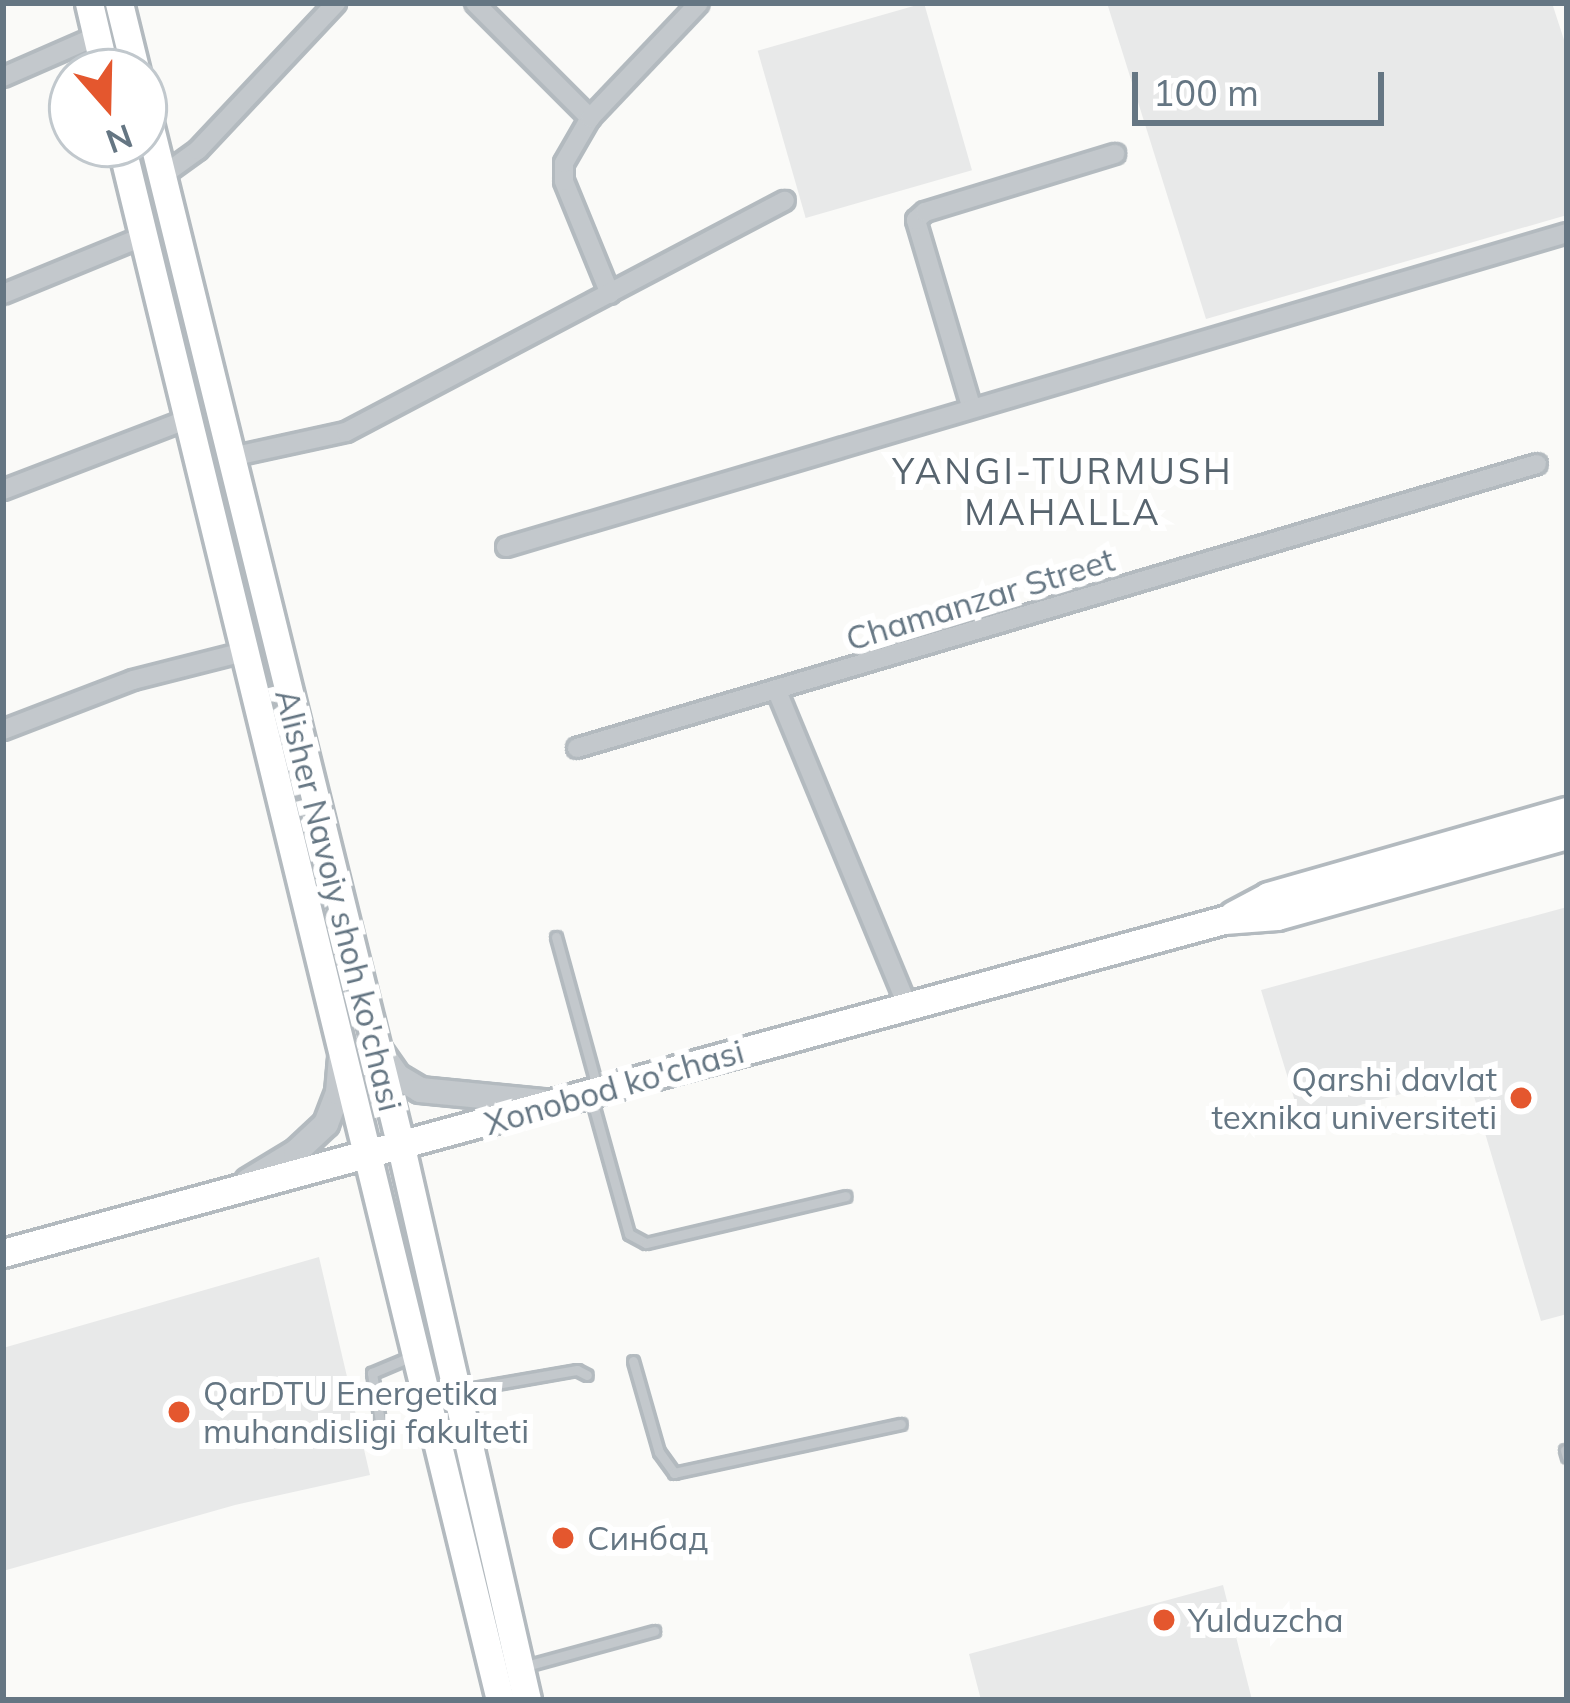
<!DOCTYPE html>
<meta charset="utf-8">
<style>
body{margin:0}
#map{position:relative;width:1570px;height:1703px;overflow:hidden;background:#fafaf8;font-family:Mulish,sans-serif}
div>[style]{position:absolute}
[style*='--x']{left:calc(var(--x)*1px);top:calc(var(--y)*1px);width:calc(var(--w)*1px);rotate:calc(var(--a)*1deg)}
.built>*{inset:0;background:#e8e9e9;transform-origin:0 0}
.roads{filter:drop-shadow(3px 0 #b3babf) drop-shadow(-3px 0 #b3babf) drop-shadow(0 3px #b3babf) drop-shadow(0 -3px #b3babf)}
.service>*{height:9px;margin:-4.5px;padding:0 4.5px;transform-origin:4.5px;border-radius:4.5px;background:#c3c8cc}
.minor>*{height:18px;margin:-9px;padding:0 9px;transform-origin:9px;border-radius:9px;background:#c3c8cc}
.tertiary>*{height:24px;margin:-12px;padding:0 12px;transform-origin:12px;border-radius:12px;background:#c3c8cc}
.secondary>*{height:27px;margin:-13.5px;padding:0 13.5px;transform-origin:13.5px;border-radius:13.5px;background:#fff}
.dots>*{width:33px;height:33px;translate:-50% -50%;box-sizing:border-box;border:6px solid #fff;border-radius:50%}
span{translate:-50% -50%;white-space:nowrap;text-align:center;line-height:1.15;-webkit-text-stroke:12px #fff;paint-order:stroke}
.street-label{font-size:33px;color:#657683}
.poi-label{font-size:33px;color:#657683}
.right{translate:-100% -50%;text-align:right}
.left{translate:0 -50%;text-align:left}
.neighbourhood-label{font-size:36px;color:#57646e;letter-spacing:3px}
.frame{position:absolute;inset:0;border:6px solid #657683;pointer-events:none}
.north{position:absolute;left:48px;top:48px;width:120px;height:120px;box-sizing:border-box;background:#fff;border:3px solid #c1c8cd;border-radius:50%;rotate:160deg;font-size:33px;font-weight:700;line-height:48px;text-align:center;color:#657683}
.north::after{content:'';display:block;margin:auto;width:42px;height:54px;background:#e4572e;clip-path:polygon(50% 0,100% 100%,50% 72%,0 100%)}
.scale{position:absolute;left:1132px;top:72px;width:252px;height:54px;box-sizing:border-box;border:6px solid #657683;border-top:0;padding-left:15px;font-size:36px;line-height:42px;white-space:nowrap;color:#657683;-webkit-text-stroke:9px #fff;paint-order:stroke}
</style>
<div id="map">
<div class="built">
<i style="left:924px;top:3px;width:174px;height:173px;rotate:74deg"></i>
<i style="clip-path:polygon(1107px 3px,1552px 3px,1567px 49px,1567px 215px,1206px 319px)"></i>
<i style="clip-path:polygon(1567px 907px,1567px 1314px,1541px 1321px,1468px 1076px,1301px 1121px,1261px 990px)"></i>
<i style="clip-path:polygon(319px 1257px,370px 1475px,235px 1505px,3px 1571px,3px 1348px)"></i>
<i style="clip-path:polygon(1223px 1585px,1252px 1700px,981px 1700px,969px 1654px)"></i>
</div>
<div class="roads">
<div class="service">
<i style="--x:556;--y:937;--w:156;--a:74.7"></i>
<i style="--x:591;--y:1097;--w:142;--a:74.5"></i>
<i style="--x:629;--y:1234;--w:19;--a:28"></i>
<i style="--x:646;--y:1243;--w:205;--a:-13.2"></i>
<i style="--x:633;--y:1361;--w:95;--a:74.1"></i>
<i style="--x:659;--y:1452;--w:26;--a:54"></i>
<i style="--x:674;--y:1473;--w:232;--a:-12.2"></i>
<i style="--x:462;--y:1390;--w:117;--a:-9.9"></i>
<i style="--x:577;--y:1370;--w:11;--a:27"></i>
<i style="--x:380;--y:1421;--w:49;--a:-99.5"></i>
<i style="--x:372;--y:1373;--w:41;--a:-22.8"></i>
<i style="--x:1565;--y:1450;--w:7;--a:74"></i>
<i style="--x:526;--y:1666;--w:133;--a:-15.3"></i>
</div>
<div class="minor">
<i style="--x:475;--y:3;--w:163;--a:45"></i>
<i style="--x:3;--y:77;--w:103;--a:-23.6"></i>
<i style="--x:162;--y:176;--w:44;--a:-35.8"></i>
<i style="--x:198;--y:150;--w:202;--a:-46.8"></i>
<i style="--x:3;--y:294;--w:150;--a:-22.3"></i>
<i style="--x:610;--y:294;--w:122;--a:-112.2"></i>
<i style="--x:564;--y:181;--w:18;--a:-90"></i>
<i style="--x:564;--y:163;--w:52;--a:-60"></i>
<i style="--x:590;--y:118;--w:158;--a:-46.5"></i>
<i style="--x:971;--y:406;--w:194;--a:-106.5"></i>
<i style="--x:916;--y:220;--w:12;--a:-42"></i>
<i style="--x:925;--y:212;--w:199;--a:-17"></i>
<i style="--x:231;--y:457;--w:118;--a:-12.3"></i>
<i style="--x:346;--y:432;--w:496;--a:-27.8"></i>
<i style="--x:3;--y:490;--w:198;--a:-21"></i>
<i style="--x:506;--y:547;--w:1106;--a:-16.49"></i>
<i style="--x:777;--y:691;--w:340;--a:67.5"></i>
<i style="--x:3;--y:730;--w:139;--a:-21"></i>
<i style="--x:133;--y:680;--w:114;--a:-14.2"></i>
<i style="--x:577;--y:748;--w:1001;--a:-16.48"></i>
</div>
<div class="tertiary">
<i style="--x:379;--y:1050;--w:32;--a:55"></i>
<i style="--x:397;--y:1076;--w:27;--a:31"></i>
<i style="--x:420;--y:1090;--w:123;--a:5.6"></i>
<i style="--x:248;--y:1181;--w:56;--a:-31.1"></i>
<i style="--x:296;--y:1152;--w:41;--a:-43"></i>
<i style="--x:326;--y:1124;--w:34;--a:-69"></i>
<i style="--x:338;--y:1092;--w:32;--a:-85"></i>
</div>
<div class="secondary">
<i style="--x:89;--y:3;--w:71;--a:76.9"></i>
<i style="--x:119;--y:3;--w:71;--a:76.2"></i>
<i style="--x:144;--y:103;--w:1075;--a:76.17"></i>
<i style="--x:401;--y:1147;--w:567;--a:77.16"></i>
<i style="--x:121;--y:144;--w:1601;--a:76.31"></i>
<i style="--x:1233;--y:915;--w:40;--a:-28"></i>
<i style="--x:1268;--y:896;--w:311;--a:-15.9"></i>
<i style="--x:3;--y:1253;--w:1266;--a:-15.26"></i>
<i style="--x:1224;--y:920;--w:53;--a:-4.3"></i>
<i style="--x:1277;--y:916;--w:301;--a:-15.6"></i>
</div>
</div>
<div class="dots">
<i style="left:1521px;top:1098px;background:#e4572e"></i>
<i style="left:179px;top:1412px;background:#e4572e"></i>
<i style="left:563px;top:1538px;background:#e4572e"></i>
<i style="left:1164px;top:1620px;background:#e4572e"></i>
</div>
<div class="street-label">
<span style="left:980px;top:599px;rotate:-17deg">Chamanzar Street</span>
<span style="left:339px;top:900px;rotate:76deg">Alisher Navoiy shoh ko'chasi</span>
<span style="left:614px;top:1087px;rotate:-16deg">Xonobod ko'chasi</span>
</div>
<div class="poi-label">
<span class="right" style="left:1497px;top:1098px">Qarshi davlat<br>texnika universiteti</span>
<span class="left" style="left:203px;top:1412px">QarDTU Energetika<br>muhandisligi fakulteti</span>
<span class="left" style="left:587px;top:1538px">Синбад</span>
<span class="left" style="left:1188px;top:1620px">Yulduzcha</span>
</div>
<div class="neighbourhood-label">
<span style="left:1063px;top:491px">YANGI-TURMUSH<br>MAHALLA</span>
</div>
<div class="frame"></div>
<div class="north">N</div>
<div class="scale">100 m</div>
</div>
